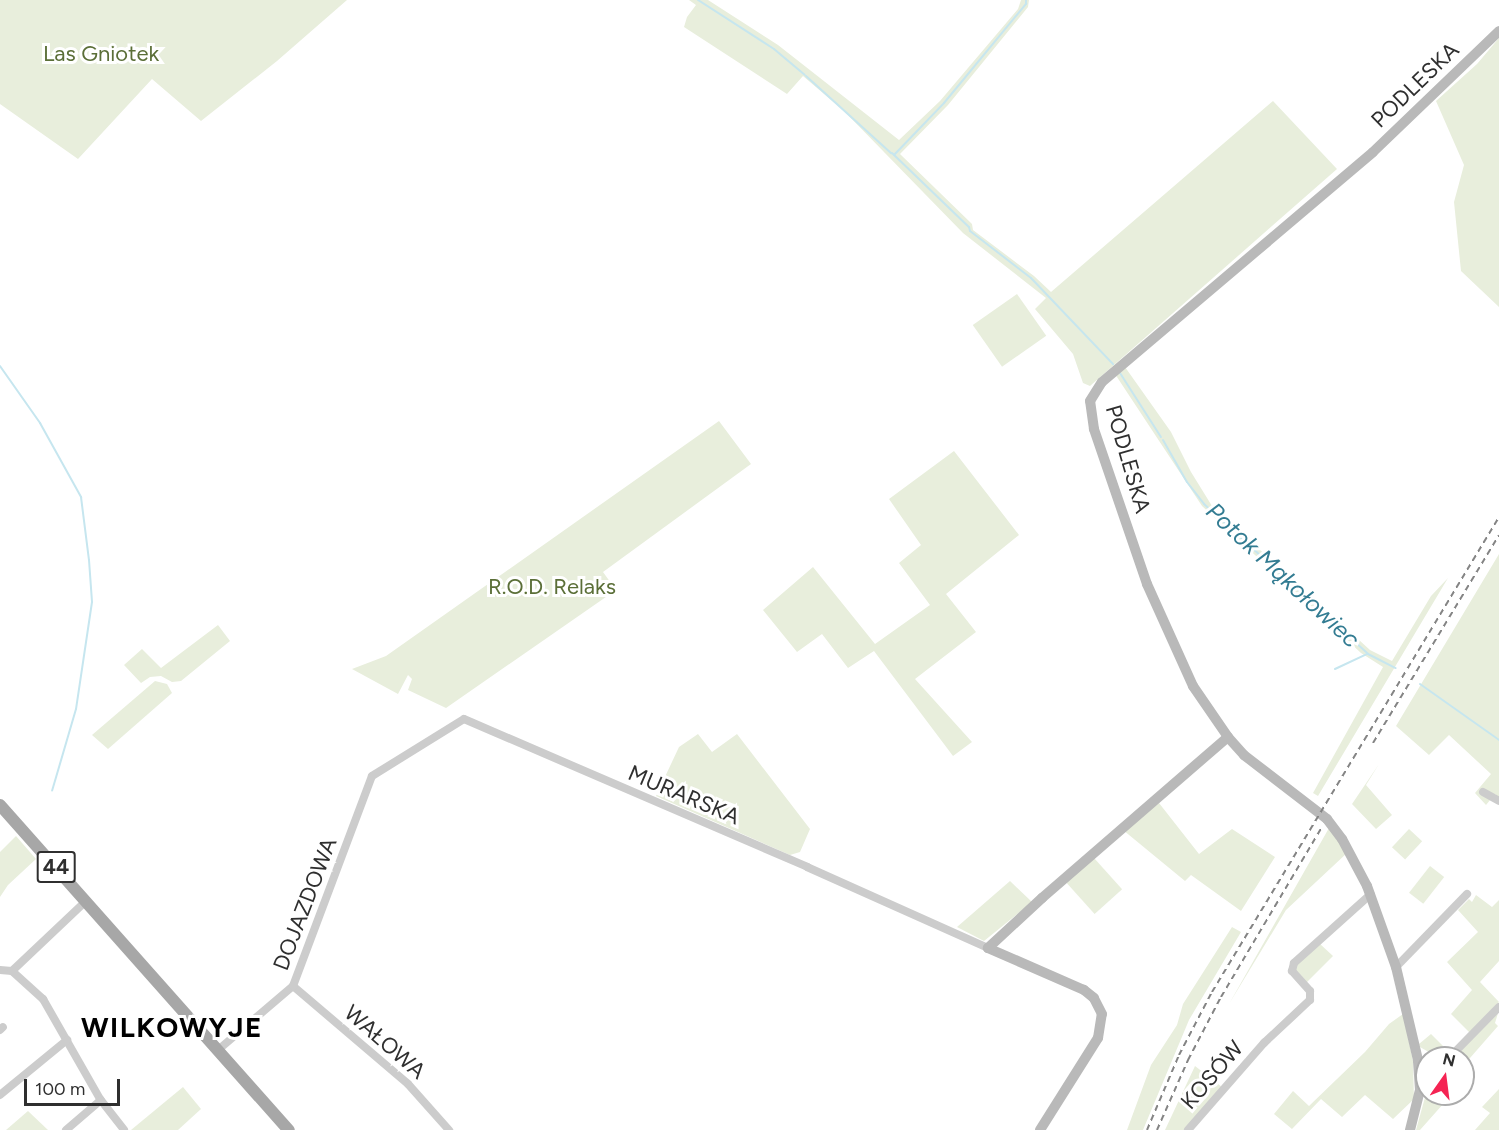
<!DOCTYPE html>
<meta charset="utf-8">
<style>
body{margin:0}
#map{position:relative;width:1499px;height:1130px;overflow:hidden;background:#fff;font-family:Figtree,sans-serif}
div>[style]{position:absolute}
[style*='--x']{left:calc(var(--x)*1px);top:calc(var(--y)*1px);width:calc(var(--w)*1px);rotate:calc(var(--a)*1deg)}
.green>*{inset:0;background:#e8eedc;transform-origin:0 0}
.stream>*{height:2px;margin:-1px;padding:0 1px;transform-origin:1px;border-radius:1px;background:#c6e6ef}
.street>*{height:8px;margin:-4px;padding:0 4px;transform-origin:4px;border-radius:4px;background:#ccc}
.secondary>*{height:10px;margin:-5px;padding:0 5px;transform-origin:5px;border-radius:5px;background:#b9b9b9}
.primary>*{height:12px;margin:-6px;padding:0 6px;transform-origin:6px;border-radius:6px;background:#a7a7a7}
.rail>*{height:2px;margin-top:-1px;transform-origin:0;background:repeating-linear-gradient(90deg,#848484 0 6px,transparent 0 10.5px)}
span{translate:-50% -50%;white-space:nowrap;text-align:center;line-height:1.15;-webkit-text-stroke:6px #fff;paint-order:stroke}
.shield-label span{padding:2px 4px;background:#fff;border:2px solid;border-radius:4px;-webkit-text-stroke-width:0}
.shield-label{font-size:21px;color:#2f2f2f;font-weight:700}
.park-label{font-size:22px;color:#5b6f38}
.street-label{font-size:22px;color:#2f2f2f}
.water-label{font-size:24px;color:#337c92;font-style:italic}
.district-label{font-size:28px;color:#000;font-weight:700;letter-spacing:1.5px}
.north{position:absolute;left:1415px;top:1046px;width:60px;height:60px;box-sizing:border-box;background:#fff;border:2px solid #acacac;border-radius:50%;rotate:14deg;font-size:16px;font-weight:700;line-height:24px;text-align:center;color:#2f2f2f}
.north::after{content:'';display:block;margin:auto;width:21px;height:27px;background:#f52353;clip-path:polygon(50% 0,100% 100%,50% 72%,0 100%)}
.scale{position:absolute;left:24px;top:1079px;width:96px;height:27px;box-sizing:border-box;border:3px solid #2f2f2f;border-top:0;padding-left:8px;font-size:18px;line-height:21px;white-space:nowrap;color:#2f2f2f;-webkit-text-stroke:4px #fff;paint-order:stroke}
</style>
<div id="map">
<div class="green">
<i style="clip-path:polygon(0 0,347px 0,277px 61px,201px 121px,152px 79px,78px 159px,0 104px)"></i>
<i style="clip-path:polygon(689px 0,708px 0,778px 45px,899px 140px,940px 101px,1018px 9px,1021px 0,1029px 0,1028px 7px,948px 105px,900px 154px,972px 224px,973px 230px,1034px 276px,1051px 292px,1273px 101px,1337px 169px,1090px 386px,1083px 383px,1073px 354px,1035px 309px,1046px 298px,963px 233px,844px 111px,803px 76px,787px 94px,684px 27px,687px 17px,696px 5px)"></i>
<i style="clip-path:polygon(1499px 38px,1499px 307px,1461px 271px,1454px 202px,1464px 165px,1436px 101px,1477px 64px)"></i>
<i style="left:1017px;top:294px;width:51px;height:54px;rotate:55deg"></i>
<i style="clip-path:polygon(1125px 367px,1171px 432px,1191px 472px,1212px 506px,1370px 650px,1392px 661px,1431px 596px,1448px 578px,1318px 796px,1313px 793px,1383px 667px,1361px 653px,1202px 506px,1115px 374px)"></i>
<i style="clip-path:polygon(719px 421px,751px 464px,603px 572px,616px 590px,446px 708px,408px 690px,412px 679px,408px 675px,398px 694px,352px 669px,386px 656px)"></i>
<i style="clip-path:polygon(954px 451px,1019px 535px,946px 594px,976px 632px,915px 679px,972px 742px,953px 756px,874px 651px,848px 668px,822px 634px,797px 652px,763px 610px,813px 567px,875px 644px,930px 605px,899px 563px,921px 545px,889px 499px)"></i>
<i style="clip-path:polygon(1499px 554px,1499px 798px,1495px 794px,1486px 805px,1475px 793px,1491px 774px,1449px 735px,1429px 755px,1396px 726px)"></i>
<i style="clip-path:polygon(218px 625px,230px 641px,181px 681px,172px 682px,161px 676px,150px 677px,141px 683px,124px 665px,142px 649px,161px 668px)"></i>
<i style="clip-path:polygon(155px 681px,167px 684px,172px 693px,108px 749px,92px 735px)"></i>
<i style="clip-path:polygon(698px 734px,712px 752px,737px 734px,810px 829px,800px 852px,790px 855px,656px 796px,679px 747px)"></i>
<i style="clip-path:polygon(1379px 764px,1366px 785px,1392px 815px,1376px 829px,1352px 804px)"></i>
<i style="clip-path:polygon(1159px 803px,1199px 854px,1232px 829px,1275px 857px,1241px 911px,1191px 875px,1185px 881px,1123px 830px)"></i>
<i style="clip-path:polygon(1329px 828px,1347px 853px,1286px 910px,1229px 1004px)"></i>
<i style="left:1409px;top:829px;width:18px;height:25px;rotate:43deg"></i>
<i style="clip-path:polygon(16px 836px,36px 859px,8px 885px,0 897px,0 852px)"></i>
<i style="left:1094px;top:858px;width:42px;height:37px;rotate:48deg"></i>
<i style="left:1430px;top:866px;width:18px;height:34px;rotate:38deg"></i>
<i style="clip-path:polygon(1010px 881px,1032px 902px,984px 941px,957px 927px)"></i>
<i style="clip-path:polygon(1476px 895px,1492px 907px,1499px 900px,1499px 961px,1480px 982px,1499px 1002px,1470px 1033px,1451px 1014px,1472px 990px,1447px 962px,1478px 932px,1458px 910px,1469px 899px,1472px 902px)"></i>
<i style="clip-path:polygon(1232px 927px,1241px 932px,1189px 1020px,1143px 1130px,1127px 1130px,1151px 1065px,1177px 1025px,1183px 1004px)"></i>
<i style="clip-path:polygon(1319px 943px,1333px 956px,1306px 983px,1296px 974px,1294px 966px)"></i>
<i style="clip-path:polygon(1499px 1010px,1495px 1023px,1498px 1026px,1463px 1066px,1463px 1058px,1452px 1058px)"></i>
<i style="clip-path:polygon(1403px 1014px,1413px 1061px,1414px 1099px,1393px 1119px,1365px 1095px,1342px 1117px,1321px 1099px,1292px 1129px,1274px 1114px,1293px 1091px,1309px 1106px,1365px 1052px,1389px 1024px)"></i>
<i style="clip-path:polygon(1431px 1034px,1450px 1053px,1446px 1057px,1439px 1058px,1420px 1047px,1419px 1044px)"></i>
<i style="clip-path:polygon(1195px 1066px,1222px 1087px,1186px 1130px,1165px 1130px)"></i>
<i style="clip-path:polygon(183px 1087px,201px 1109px,178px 1130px,131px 1130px)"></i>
<i style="clip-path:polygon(1499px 1089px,1499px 1130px,1475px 1130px,1490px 1113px,1482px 1107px)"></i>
<i style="clip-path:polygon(1427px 1090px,1427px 1094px,1452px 1094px,1420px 1130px,1416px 1130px)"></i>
<i style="clip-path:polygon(28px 1111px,48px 1130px,6px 1130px)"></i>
</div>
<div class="stream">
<i style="--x:698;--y:0;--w:90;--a:32.8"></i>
<i style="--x:774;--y:49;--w:40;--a:40"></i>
<i style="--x:806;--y:76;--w:115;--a:42.2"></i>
<i style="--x:892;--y:153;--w:107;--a:43.9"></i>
<i style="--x:969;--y:227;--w:4;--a:76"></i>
<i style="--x:970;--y:231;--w:77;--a:37.6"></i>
<i style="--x:1031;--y:278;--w:119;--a:46.4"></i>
<i style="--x:894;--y:155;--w:72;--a:-46.1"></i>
<i style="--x:944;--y:103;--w:129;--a:-50.4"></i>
<i style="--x:1026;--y:4;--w:4;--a:-90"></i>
<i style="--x:0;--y:366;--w:70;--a:54.9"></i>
<i style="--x:40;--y:423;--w:85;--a:61"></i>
<i style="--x:81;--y:497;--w:64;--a:82.8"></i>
<i style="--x:89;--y:560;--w:42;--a:85.9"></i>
<i style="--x:92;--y:602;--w:108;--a:98.5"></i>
<i style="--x:76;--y:709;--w:85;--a:106.3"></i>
<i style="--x:1120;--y:373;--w:76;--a:57.4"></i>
<i style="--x:1163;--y:440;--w:48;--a:60.3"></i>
<i style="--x:1187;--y:482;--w:28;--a:52"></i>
<i style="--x:1204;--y:504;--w:222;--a:42.4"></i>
<i style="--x:1368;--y:654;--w:31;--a:27"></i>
<i style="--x:1335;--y:669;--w:35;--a:-25"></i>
<i style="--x:1420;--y:684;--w:97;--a:35.3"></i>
</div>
<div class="street">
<i style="--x:1483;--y:792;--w:18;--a:29"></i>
<i style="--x:1396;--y:967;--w:102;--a:-45.8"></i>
<i style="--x:0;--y:970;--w:12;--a:5"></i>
<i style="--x:12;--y:971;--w:42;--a:42.1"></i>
<i style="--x:43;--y:999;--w:115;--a:60.3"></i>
<i style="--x:100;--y:1099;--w:39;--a:52"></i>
<i style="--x:12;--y:971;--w:102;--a:-43.4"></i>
<i style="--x:293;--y:986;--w:151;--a:40.4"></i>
<i style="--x:408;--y:1084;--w:62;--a:48.3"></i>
<i style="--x:0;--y:1030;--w:4;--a:-45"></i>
<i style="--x:218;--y:1050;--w:99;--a:-40.5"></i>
<i style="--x:293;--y:986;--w:224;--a:-69.4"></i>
<i style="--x:372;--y:776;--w:108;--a:-31.8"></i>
<i style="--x:464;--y:719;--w:374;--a:23.3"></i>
<i style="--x:807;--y:867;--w:198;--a:24.1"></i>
<i style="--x:1449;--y:1058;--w:71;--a:-45.6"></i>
<i style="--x:0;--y:1095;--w:87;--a:-39.4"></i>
<i style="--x:66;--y:1130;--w:46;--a:-40.6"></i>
<i style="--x:1188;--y:1130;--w:116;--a:-48.9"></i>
<i style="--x:1264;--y:1043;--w:63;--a:-43.1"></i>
<i style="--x:1310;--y:1000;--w:9;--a:-90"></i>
<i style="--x:1310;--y:991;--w:27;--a:-132"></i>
<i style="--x:1292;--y:971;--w:8;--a:-76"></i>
<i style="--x:1294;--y:963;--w:103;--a:-41.9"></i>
</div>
<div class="secondary">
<i style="--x:1040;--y:1130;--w:109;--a:-57.8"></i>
<i style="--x:1098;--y:1038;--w:24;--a:-81"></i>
<i style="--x:1102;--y:1014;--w:18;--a:-117"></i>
<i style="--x:1094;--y:998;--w:13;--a:-141"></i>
<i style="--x:1084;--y:990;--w:105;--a:-156.4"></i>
<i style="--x:988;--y:948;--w:74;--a:-42.8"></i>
<i style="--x:1042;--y:898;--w:246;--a:-40.9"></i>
<i style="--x:1410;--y:1130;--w:41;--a:-76"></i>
<i style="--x:1420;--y:1090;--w:30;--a:-94"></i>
<i style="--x:1418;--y:1060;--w:96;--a:-103.3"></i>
<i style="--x:1396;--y:967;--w:86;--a:-109.7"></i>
<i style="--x:1367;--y:886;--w:53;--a:-118"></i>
<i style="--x:1342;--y:839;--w:25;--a:-127"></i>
<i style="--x:1327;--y:819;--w:105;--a:-142.4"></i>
<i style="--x:1244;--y:755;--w:24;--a:-132"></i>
<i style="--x:1228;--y:737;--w:62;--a:-124.5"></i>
<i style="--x:1193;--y:686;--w:112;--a:-114.3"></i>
<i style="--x:1147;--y:584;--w:164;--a:-108.9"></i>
<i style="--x:1094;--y:429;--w:28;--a:-98"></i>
<i style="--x:1090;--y:401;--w:22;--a:-58"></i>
<i style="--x:1102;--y:382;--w:355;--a:-40.3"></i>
<i style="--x:1373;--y:152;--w:175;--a:-43.8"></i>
</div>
<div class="primary">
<i style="--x:0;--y:805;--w:435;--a:48.4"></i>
</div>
<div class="rail">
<i style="--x:1373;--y:743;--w:243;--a:-58.8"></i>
<i style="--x:1147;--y:1130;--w:82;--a:-66.9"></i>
<i style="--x:1179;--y:1055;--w:71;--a:-62.4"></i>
<i style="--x:1212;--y:992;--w:555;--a:-58.86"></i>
<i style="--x:1157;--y:1130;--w:77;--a:-66.1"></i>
<i style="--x:1188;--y:1060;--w:71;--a:-62.4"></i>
<i style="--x:1221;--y:997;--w:198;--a:-59.3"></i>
</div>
<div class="shield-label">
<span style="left:56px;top:867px">44</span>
</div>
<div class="park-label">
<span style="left:101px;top:54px">Las Gniotek</span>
<span style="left:552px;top:587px">R.O.D. Relaks</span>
</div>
<div class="street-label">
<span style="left:1415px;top:85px;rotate:-44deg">PODLESKA</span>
<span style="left:1128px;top:459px;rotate:74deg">PODLESKA</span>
<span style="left:684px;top:795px;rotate:23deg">MURARSKA</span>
<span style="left:305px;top:904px;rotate:-69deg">DOJAZDOWA</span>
<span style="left:385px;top:1042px;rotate:41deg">WAŁOWA</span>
<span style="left:1212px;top:1075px;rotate:-49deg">KOSÓW</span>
</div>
<div class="water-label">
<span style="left:1283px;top:575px;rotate:43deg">Potok Mąkołowiec</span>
</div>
<div class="district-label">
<span style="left:172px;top:1027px">WILKOWYJE</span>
</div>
<div class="north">N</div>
<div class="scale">100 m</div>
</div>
